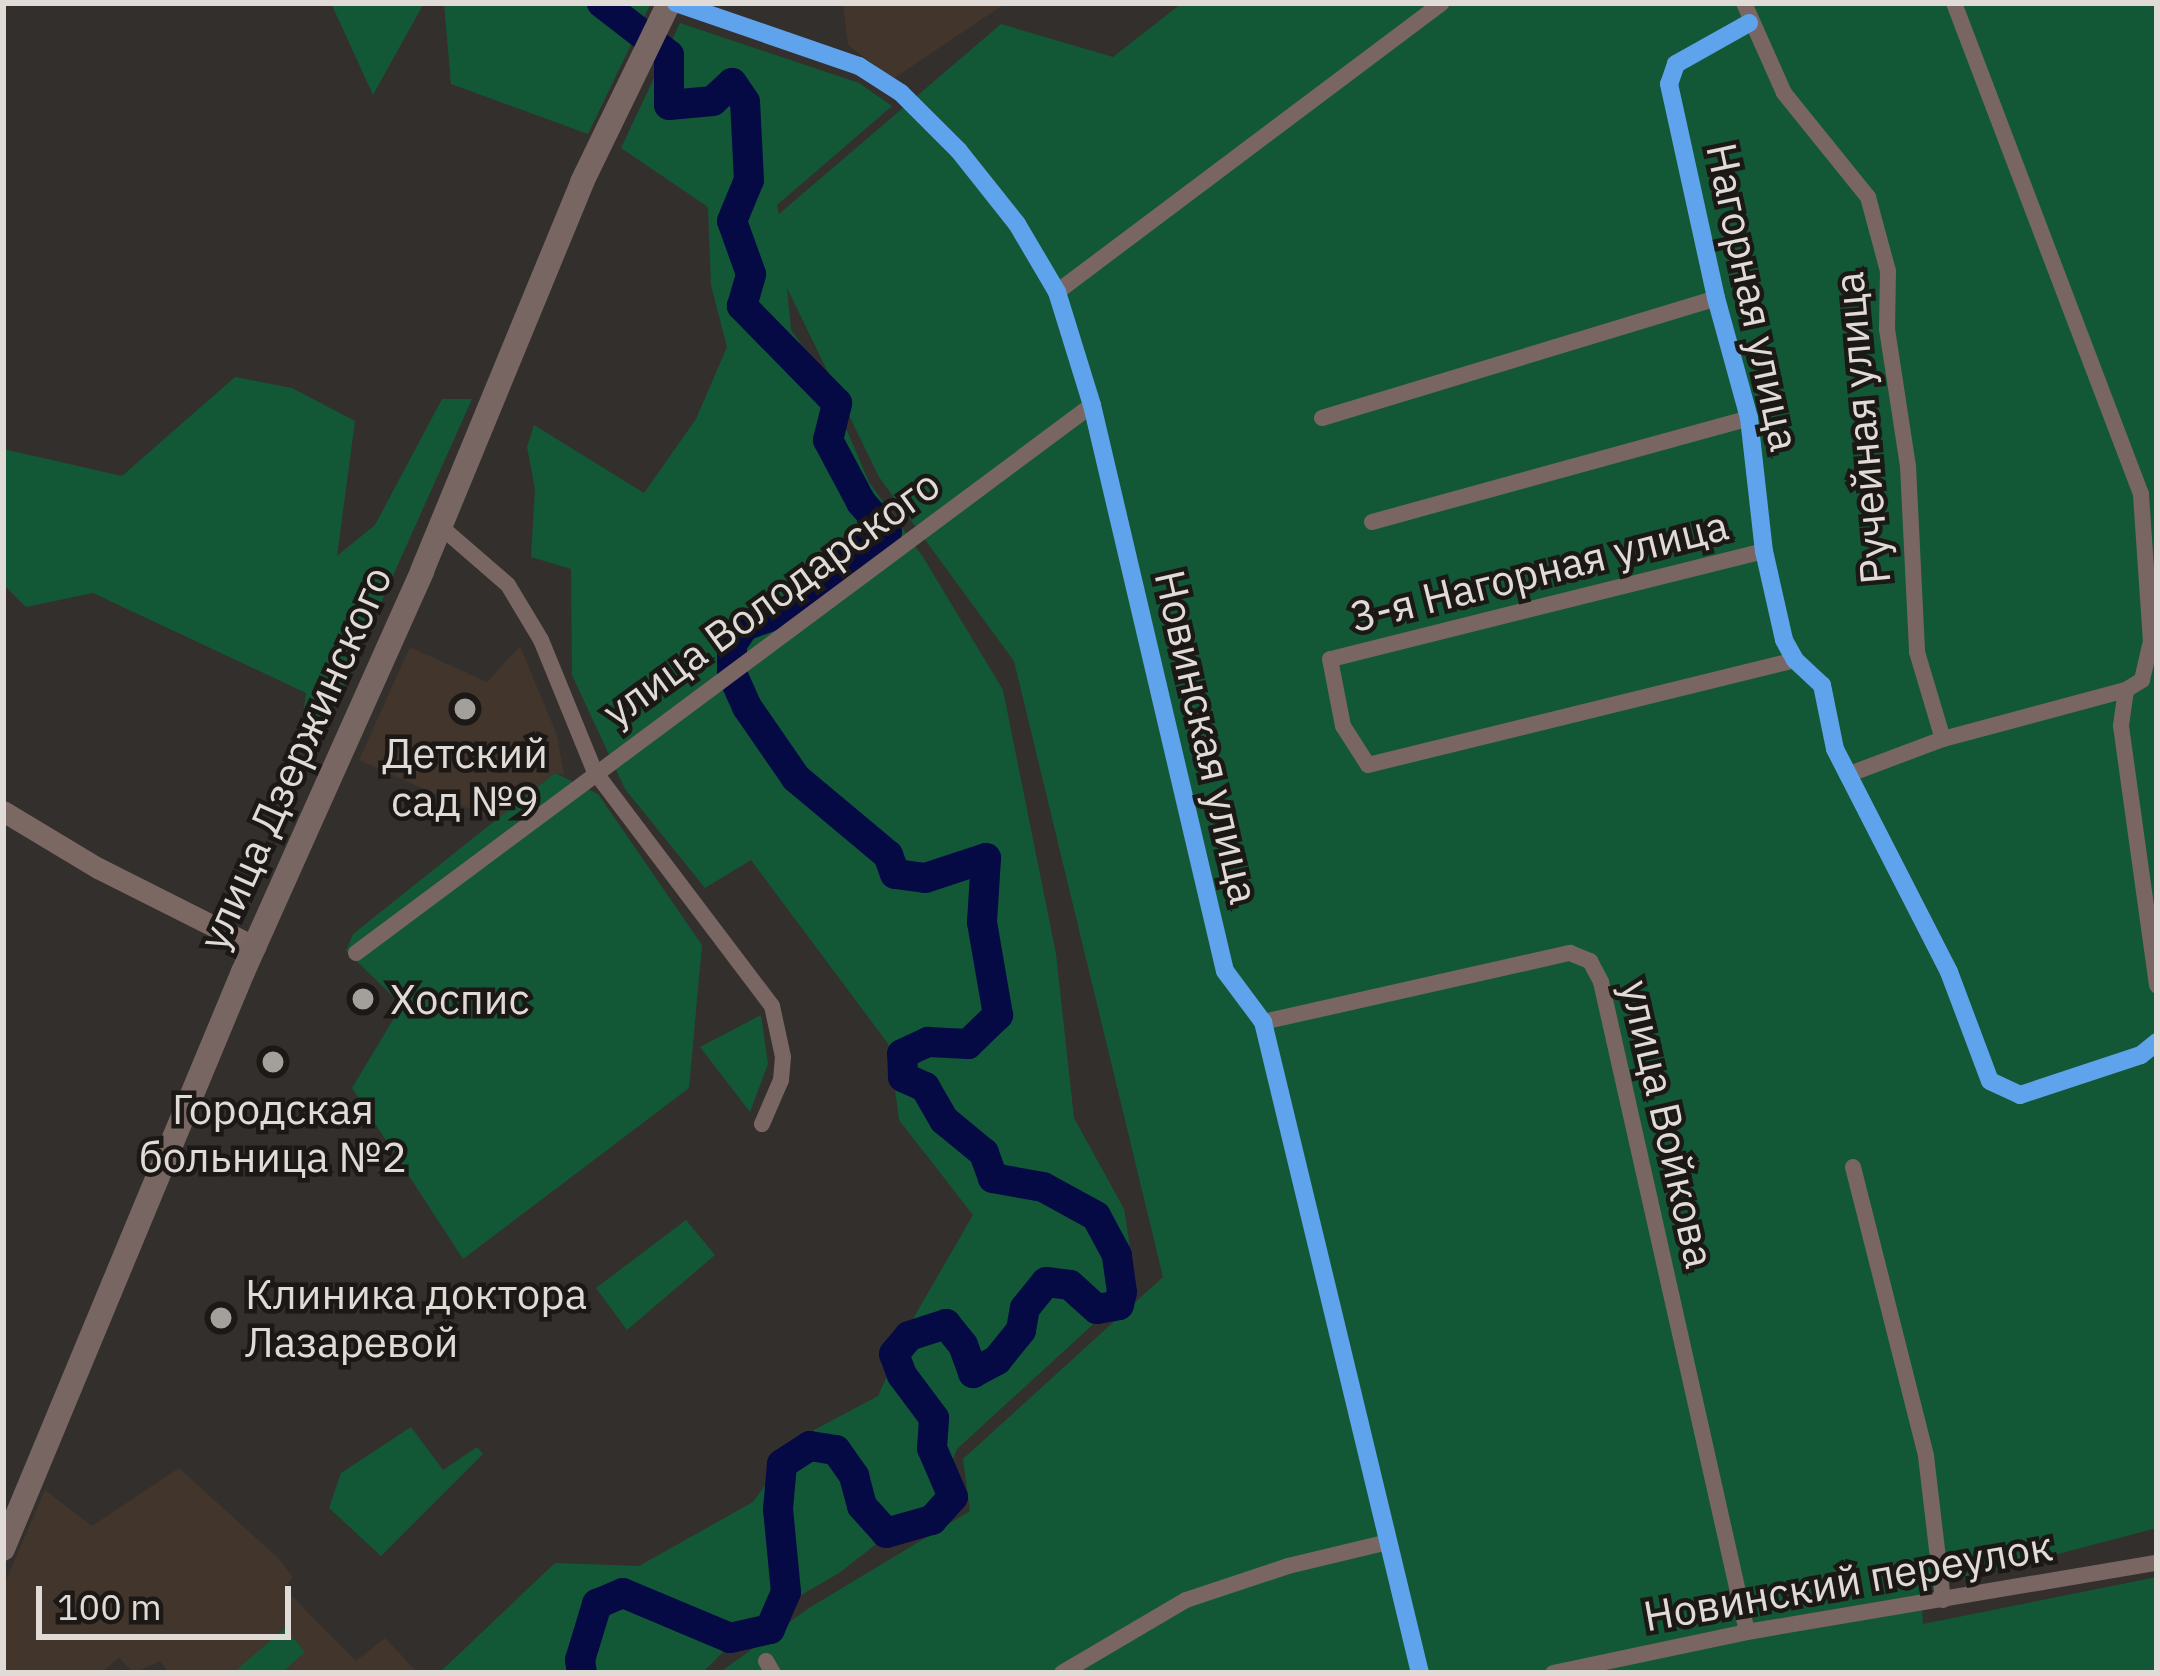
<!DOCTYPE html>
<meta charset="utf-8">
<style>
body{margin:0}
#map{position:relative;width:2160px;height:1676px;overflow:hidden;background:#332f2c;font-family:"IBM Plex Sans",sans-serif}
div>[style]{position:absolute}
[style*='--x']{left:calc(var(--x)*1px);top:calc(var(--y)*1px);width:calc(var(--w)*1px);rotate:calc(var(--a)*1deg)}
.built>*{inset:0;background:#41352c}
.green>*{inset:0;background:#125837}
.river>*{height:30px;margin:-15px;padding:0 15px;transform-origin:15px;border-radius:15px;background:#050a45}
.minor>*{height:16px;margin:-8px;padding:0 8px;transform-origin:8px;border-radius:8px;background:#796662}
.secondary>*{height:21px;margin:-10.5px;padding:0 10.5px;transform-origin:10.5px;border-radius:10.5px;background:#7b6863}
.primary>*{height:24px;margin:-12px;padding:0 12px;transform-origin:12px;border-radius:12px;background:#786662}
.cycleway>*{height:18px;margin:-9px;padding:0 9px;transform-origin:9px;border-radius:9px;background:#60a3ed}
.dots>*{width:33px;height:33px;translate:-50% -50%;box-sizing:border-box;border:6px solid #1b1815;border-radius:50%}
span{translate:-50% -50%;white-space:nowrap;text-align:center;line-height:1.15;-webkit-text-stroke:9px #1b1815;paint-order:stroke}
.street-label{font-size:42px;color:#e0dbd7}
.poi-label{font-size:42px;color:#e0dbd7}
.left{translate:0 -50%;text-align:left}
.frame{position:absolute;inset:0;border:6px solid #e0dbd7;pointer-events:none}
.scale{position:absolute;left:36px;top:1586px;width:255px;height:54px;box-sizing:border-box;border:6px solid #e0dbd7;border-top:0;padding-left:15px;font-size:36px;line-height:42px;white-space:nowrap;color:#e0dbd7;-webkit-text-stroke:9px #1b1815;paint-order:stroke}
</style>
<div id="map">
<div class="built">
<i style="clip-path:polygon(843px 3px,1006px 3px,893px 79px,848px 45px)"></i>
<i style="clip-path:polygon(520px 646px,557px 735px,564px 775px,555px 773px,496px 821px,359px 760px,410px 647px,487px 682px)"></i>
<i style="clip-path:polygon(179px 1468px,278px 1558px,293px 1577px,284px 1588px,356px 1661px,385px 1638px,418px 1673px,169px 1673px,160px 1661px,134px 1673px,119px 1658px,100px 1673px,3px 1673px,3px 1587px,45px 1490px,92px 1526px)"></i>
</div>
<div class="green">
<i style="clip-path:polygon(331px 3px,424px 3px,373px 95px)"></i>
<i style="clip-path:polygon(444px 3px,651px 3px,588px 134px,451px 84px)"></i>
<i style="clip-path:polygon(1182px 3px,2157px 3px,2157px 1528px,1921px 1590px,1923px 1624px,2157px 1577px,2157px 1673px,719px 1673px,809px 1608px,970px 1511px,963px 1459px,1163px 1277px,1014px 661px,879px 477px,787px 288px,791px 330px,822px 372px,869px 482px,923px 557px,1003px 690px,1056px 954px,1074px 1118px,1124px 1209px,1136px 1285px,957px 1449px,937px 1497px,839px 1573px,751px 1624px,702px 1673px,439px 1673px,555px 1563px,639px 1566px,753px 1502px,799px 1438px,878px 1396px,914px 1317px,973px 1215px,899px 1120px,889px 1045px,751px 860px,705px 888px,625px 789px,572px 675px,571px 569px,531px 557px,535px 489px,527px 447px,534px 425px,644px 493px,696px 419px,727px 347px,711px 285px,708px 207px,621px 148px,680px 23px,859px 83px,892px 106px,777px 205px,779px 214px,1001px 24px,1113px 57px)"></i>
<i style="clip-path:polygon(235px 377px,292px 388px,355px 421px,337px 556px,375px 525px,442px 399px,472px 399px,320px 739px,299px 749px,306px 693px,93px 593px,26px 607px,3px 584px,3px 449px,122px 476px)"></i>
<i style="clip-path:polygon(555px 773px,598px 794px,702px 945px,689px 1088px,463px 1259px,352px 1088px,402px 1005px,346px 951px,353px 934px)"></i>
<i style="clip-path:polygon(761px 1015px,768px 1064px,750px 1112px,700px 1047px)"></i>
<i style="clip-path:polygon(686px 1220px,715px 1255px,627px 1330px,596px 1288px)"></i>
<i style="clip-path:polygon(411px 1427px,443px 1470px,477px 1447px,483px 1454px,381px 1556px,329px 1508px,341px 1473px)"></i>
<i style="clip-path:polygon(285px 1628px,305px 1652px,281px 1673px,233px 1673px)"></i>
</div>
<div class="river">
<i style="--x:582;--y:1673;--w:13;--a:-99"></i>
<i style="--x:580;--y:1660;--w:59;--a:-73.1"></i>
<i style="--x:597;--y:1604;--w:28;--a:-23"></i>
<i style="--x:623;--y:1593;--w:116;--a:22.8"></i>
<i style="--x:730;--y:1638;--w:41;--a:-12.7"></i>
<i style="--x:770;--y:1629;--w:40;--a:-66.6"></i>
<i style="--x:786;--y:1592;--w:83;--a:-95.5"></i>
<i style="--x:778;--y:1509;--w:45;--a:-84.9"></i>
<i style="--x:782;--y:1464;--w:33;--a:-33"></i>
<i style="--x:810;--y:1446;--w:26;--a:9"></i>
<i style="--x:836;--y:1450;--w:32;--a:55"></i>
<i style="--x:854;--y:1476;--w:31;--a:75"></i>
<i style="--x:862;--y:1506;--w:36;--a:48"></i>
<i style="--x:886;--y:1533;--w:48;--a:-15.8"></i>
<i style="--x:932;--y:1520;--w:31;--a:-48"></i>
<i style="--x:953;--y:1497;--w:53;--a:-113.2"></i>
<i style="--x:932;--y:1448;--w:30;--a:-86"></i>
<i style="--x:934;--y:1418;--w:54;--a:-126.7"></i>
<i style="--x:902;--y:1375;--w:22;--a:-111"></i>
<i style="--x:894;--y:1354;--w:23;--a:-50"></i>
<i style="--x:909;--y:1336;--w:39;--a:-18"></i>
<i style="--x:946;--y:1324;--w:27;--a:51"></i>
<i style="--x:963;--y:1345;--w:30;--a:70"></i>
<i style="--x:973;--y:1373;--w:27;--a:-28"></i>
<i style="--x:997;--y:1360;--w:38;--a:-51"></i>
<i style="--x:1021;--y:1330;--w:22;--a:-80"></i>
<i style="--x:1025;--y:1308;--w:33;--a:-51"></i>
<i style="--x:1046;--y:1282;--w:24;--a:7"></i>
<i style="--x:1070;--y:1285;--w:36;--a:42"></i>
<i style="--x:1097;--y:1309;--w:22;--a:-10"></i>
<i style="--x:1119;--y:1305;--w:13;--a:-77"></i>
<i style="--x:1122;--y:1292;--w:37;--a:-98"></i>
<i style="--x:1117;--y:1255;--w:44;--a:-118.3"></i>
<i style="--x:1096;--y:1216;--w:60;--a:-151.3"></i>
<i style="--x:1043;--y:1187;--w:51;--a:-169.8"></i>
<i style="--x:993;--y:1178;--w:27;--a:-110"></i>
<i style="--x:984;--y:1153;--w:52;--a:-140.5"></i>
<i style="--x:944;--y:1120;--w:38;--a:-120"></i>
<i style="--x:925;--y:1087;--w:24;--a:-156"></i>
<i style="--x:903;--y:1077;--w:23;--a:-92"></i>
<i style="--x:902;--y:1054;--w:29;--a:-25"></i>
<i style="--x:928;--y:1042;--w:40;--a:2.9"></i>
<i style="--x:968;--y:1044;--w:42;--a:-44"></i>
<i style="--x:998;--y:1015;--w:94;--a:-99.8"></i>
<i style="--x:982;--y:922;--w:64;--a:-86.4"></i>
<i style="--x:986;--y:858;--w:64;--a:161.8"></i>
<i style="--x:925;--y:878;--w:30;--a:-172"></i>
<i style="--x:895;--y:874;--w:20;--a:-110"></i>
<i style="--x:888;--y:855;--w:120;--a:-140.1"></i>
<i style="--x:796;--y:778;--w:86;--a:-124.6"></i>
<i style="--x:747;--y:707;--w:36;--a:-114"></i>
<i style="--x:732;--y:674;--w:30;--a:-90"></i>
<i style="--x:732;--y:644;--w:22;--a:-56"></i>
<i style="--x:744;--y:626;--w:66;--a:-19.5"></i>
<i style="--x:806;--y:604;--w:49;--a:-50.8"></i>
<i style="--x:837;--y:566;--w:60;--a:-34.2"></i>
<i style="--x:887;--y:532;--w:40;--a:-131"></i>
<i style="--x:861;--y:502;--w:70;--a:-118"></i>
<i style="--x:828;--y:440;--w:38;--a:-76"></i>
<i style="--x:837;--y:403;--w:136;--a:-134.4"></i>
<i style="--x:742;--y:306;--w:33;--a:-74"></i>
<i style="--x:751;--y:274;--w:56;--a:-109.7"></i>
<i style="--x:732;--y:221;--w:44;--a:-67.5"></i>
<i style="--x:749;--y:180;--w:78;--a:-92.9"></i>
<i style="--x:745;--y:102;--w:23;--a:-124"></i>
<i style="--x:732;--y:83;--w:26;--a:137"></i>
<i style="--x:713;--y:101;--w:44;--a:174.8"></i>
<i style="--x:669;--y:105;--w:50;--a:-90"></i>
<i style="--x:669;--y:55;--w:85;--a:-142.2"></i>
</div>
<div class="minor">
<i style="--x:676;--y:3;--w:194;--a:19"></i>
<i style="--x:859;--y:66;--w:50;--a:32.7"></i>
<i style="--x:901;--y:93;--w:82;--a:45"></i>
<i style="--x:959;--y:151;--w:93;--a:51.5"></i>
<i style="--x:1017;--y:224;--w:79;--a:59.5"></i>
<i style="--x:1057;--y:292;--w:118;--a:72.8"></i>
<i style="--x:1092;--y:405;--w:581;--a:76.78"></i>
<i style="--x:1225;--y:971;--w:64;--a:53.3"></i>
<i style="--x:1263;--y:1022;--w:670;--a:76.44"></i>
<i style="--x:1744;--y:3;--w:98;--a:66"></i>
<i style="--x:1784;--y:93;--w:134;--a:51.1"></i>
<i style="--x:1868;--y:197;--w:77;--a:74.9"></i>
<i style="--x:1888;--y:271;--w:58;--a:91"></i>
<i style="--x:1887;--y:329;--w:139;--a:81.3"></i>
<i style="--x:1908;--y:466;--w:186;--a:87.2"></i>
<i style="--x:1917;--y:652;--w:91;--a:73.4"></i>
<i style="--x:1749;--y:23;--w:84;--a:150.7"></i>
<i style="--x:1676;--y:64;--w:21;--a:109"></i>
<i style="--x:1669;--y:84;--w:219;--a:77.6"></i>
<i style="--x:1716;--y:298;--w:124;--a:74.6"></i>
<i style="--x:1749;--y:418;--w:134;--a:83.6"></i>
<i style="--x:1764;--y:551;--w:91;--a:77.3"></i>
<i style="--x:1784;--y:640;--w:23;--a:61"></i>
<i style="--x:1795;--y:660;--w:37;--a:43"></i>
<i style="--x:1822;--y:685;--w:65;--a:78.5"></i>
<i style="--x:1835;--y:749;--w:250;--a:62.9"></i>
<i style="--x:1949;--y:972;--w:116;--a:69.4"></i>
<i style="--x:1990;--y:1081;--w:33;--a:25"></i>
<i style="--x:2020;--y:1095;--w:127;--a:-18.3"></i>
<i style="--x:2141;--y:1055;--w:21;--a:-39"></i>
<i style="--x:1057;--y:292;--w:481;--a:-36.9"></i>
<i style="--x:1322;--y:418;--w:412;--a:-16.9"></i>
<i style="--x:1372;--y:522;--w:391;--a:-15.4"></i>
<i style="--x:440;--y:526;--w:90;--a:40.9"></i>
<i style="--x:508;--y:585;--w:64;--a:59"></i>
<i style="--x:541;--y:640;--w:143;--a:67.8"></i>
<i style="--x:595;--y:772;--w:293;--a:52.9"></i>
<i style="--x:772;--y:1006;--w:52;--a:77.8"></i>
<i style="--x:783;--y:1057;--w:23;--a:95"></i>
<i style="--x:781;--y:1080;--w:48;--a:113.4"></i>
<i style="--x:1764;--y:551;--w:447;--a:166"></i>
<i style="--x:1330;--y:659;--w:68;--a:79"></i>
<i style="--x:1343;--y:726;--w:46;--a:57.3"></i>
<i style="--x:1368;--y:765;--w:440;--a:-13.8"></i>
<i style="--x:2126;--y:690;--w:36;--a:98"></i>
<i style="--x:2121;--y:726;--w:262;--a:82.1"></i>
<i style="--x:1847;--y:775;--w:103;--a:-20.6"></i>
<i style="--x:1943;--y:739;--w:189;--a:-15"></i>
<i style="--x:2126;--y:690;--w:19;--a:-32"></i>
<i style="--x:2142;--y:680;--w:39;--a:-77"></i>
<i style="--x:2151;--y:642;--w:148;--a:-93.9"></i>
<i style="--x:2141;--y:494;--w:525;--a:-110.85"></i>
<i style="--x:356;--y:953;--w:918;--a:-36.67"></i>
<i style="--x:1263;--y:1022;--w:315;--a:-12.7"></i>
<i style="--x:1570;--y:953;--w:22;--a:22"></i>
<i style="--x:1590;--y:961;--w:24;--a:62"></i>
<i style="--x:1601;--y:982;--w:666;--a:77.34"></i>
<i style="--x:1853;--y:1167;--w:298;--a:75.8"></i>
<i style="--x:1926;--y:1456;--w:145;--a:83.3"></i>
<i style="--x:766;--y:1661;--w:14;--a:60"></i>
<i style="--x:1062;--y:1673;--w:144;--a:-30.5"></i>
<i style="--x:1186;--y:1600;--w:108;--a:-18.4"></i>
<i style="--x:1288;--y:1566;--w:103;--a:-13.5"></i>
<i style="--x:1553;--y:1673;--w:198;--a:-11.9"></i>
<i style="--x:1747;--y:1632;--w:416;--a:-9.6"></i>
</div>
<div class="secondary">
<i style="--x:3;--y:811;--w:111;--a:31"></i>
<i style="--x:98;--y:868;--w:176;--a:26.7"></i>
</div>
<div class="primary">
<i style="--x:3;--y:1549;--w:625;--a:-67.42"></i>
<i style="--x:243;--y:972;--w:439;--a:-65.9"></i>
<i style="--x:422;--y:571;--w:421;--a:-67.6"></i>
<i style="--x:582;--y:182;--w:199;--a:-64.1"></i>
</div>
<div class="cycleway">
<i style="--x:676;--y:3;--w:194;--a:19"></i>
<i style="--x:859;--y:66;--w:50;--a:32.7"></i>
<i style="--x:901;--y:93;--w:82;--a:45"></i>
<i style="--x:959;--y:151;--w:93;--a:51.5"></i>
<i style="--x:1017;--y:224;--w:79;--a:59.5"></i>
<i style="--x:1057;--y:292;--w:118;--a:72.8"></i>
<i style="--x:1092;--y:405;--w:581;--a:76.78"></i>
<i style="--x:1225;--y:971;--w:64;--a:53.3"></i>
<i style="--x:1263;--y:1022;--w:670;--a:76.44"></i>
<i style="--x:1749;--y:23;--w:84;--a:150.7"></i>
<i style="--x:1676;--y:64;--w:21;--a:109"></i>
<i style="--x:1669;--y:84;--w:219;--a:77.6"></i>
<i style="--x:1716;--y:298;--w:124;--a:74.6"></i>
<i style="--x:1749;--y:418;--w:134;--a:83.6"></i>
<i style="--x:1764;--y:551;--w:91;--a:77.3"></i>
<i style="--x:1784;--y:640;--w:23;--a:61"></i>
<i style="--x:1795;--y:660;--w:37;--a:43"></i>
<i style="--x:1822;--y:685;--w:65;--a:78.5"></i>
<i style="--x:1835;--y:749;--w:250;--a:62.9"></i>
<i style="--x:1949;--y:972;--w:116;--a:69.4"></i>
<i style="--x:1990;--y:1081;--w:33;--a:25"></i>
<i style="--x:2020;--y:1095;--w:127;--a:-18.3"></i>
<i style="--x:2141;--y:1055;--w:21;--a:-39"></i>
</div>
<div class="dots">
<i style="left:465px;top:709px;background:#a39f9b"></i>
<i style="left:363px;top:999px;background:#a39f9b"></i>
<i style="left:273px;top:1062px;background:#a39f9b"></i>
<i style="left:221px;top:1318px;background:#a39f9b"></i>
</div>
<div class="street-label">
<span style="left:1753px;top:297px;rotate:78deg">Нагорная улица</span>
<span style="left:1862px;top:428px;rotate:-95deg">Ручейная улица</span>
<span style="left:1539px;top:571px;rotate:-14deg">3-я Нагорная улица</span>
<span style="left:771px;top:598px;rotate:-36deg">улица Володарского</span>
<span style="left:1207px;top:737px;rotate:77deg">Новинская улица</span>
<span style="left:295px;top:758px;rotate:-66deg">улица Дзержинского</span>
<span style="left:1668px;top:1124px;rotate:77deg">улица Войкова</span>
<span style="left:1848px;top:1581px;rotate:-10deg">Новинский переулок</span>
</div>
<div class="poi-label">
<span style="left:465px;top:777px">Детский<br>сад №9</span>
<span class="left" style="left:390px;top:999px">Хоспис</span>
<span style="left:273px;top:1133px">Городская<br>больница №2</span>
<span class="left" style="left:245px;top:1318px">Клиника доктора<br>Лазаревой</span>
</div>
<div class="frame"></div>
<div class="scale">100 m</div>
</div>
